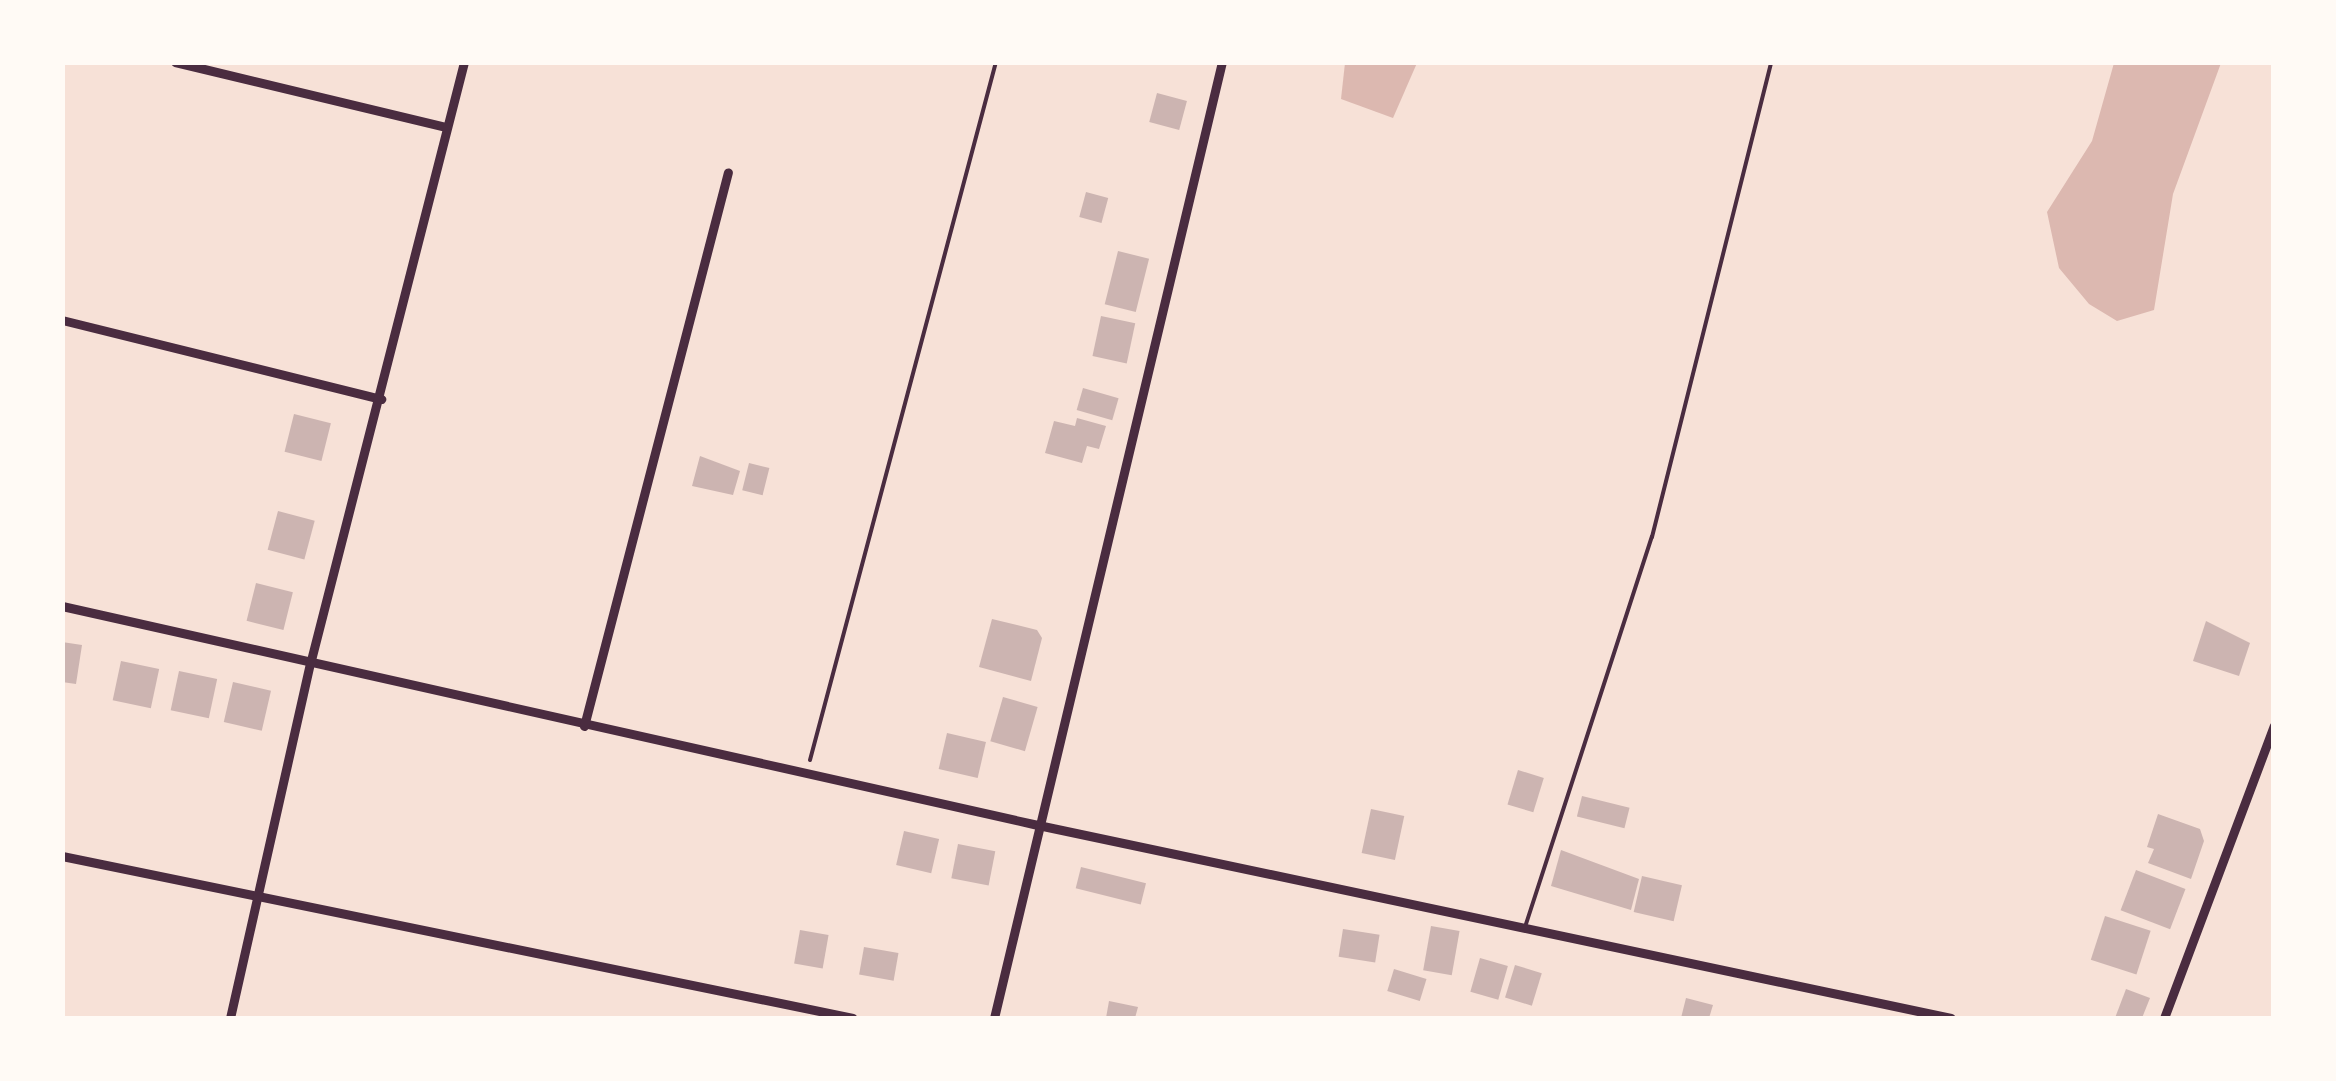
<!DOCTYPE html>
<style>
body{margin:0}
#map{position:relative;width:2336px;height:1081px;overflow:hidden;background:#f7e1d7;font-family:"Work Sans",sans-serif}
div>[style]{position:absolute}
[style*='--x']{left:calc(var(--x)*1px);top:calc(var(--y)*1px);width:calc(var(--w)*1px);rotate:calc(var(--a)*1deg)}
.water>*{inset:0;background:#dcb8b0}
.building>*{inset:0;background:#ccb4b1;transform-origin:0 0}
.path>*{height:4px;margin:-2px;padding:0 2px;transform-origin:2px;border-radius:2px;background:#4a2c40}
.service>*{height:4px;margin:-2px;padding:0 2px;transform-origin:2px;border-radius:2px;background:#4a2c40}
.minor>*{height:9px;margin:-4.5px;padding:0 4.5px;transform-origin:4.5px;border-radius:4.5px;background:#4a2c40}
span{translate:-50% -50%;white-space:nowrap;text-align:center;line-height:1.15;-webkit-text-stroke:10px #fffaf5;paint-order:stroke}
.frame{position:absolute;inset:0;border:65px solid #fffaf5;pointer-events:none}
</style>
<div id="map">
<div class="water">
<i style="clip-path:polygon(1345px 63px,1417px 63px,1393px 118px,1341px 99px)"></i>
<i style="clip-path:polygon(2114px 63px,2221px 63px,2173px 194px,2154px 310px,2117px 321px,2089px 304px,2059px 268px,2047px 212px,2092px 141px)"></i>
</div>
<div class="building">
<i style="left:1157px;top:93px;width:31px;height:30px;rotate:15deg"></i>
<i style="left:1086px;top:192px;width:23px;height:26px;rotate:15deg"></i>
<i style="left:1118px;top:251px;width:32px;height:55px;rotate:14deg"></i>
<i style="left:1101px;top:316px;width:35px;height:41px;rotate:12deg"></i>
<i style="left:1083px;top:388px;width:37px;height:23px;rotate:16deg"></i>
<i style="left:294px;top:414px;width:38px;height:39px;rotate:14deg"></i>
<i style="clip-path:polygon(1077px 418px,1106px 426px,1099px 449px,1087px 446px,1082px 463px,1045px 453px,1054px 421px,1075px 426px)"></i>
<i style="clip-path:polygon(700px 456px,740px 471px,733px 495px,692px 486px)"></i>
<i style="left:749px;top:463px;width:21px;height:28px;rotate:14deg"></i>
<i style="left:278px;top:511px;width:38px;height:40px;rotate:15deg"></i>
<i style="left:256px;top:583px;width:38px;height:39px;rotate:14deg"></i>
<i style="clip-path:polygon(992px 619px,1037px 630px,1042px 638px,1031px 681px,979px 667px)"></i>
<i style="clip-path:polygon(2206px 621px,2250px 643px,2239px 676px,2193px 661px)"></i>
<i style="clip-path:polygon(62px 642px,82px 645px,76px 684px,62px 682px)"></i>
<i style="left:121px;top:661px;width:39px;height:40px;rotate:12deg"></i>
<i style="left:179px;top:671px;width:39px;height:40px;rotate:12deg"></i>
<i style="left:233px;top:682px;width:39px;height:41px;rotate:13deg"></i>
<i style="left:1003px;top:697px;width:36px;height:46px;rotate:16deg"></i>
<i style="left:947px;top:733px;width:40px;height:37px;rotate:13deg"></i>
<i style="left:1518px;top:770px;width:27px;height:36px;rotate:17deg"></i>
<i style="left:1582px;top:796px;width:49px;height:21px;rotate:14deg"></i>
<i style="left:1371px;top:809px;width:34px;height:45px;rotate:12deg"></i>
<i style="clip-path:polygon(2158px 814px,2200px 829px,2204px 841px,2191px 879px,2148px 863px,2154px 849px,2147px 847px)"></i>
<i style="left:904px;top:831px;width:36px;height:35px;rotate:13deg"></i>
<i style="left:958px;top:844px;width:38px;height:35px;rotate:11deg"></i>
<i style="clip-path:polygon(1561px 850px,1639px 879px,1631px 910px,1551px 886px)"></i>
<i style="left:1081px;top:867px;width:67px;height:22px;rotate:14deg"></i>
<i style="left:2136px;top:870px;width:53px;height:43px;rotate:21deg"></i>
<i style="left:1642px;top:876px;width:41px;height:37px;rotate:13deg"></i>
<i style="left:2105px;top:916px;width:48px;height:46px;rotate:18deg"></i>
<i style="left:1431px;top:926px;width:29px;height:45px;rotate:10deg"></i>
<i style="left:1343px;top:929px;width:37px;height:28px;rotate:9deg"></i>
<i style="left:800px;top:930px;width:29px;height:34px;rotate:10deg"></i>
<i style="left:864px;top:947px;width:35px;height:28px;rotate:10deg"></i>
<i style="left:1480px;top:958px;width:29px;height:35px;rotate:16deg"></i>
<i style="left:1515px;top:965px;width:28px;height:34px;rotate:17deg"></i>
<i style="left:1394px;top:969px;width:34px;height:23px;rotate:17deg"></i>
<i style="clip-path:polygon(2126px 989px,2150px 998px,2142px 1018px,2115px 1018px)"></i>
<i style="clip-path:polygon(1686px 998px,1713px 1005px,1709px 1018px,1681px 1018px)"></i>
<i style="clip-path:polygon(1109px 1001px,1138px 1007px,1135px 1018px,1106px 1018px)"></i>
</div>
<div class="path">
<i style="--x:810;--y:760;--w:722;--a:-75.08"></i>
</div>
<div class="service">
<i style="--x:1526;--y:924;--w:407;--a:-72"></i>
<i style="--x:1652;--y:537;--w:490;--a:-75.9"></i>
</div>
<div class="minor">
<i style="--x:175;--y:62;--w:279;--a:13.5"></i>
<i style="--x:62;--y:320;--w:329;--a:13.9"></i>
<i style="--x:62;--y:606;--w:1000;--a:12.65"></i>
<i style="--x:1038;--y:825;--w:933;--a:11.94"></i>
<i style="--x:584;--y:726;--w:572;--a:-75.43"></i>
<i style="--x:62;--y:856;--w:807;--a:11.57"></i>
<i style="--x:230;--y:1018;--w:363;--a:-77.3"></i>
<i style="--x:310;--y:664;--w:621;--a:-75.65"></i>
<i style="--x:994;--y:1018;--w:983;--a:-76.59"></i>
<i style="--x:2164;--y:1018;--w:312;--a:-69.4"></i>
</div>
<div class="frame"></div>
</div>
